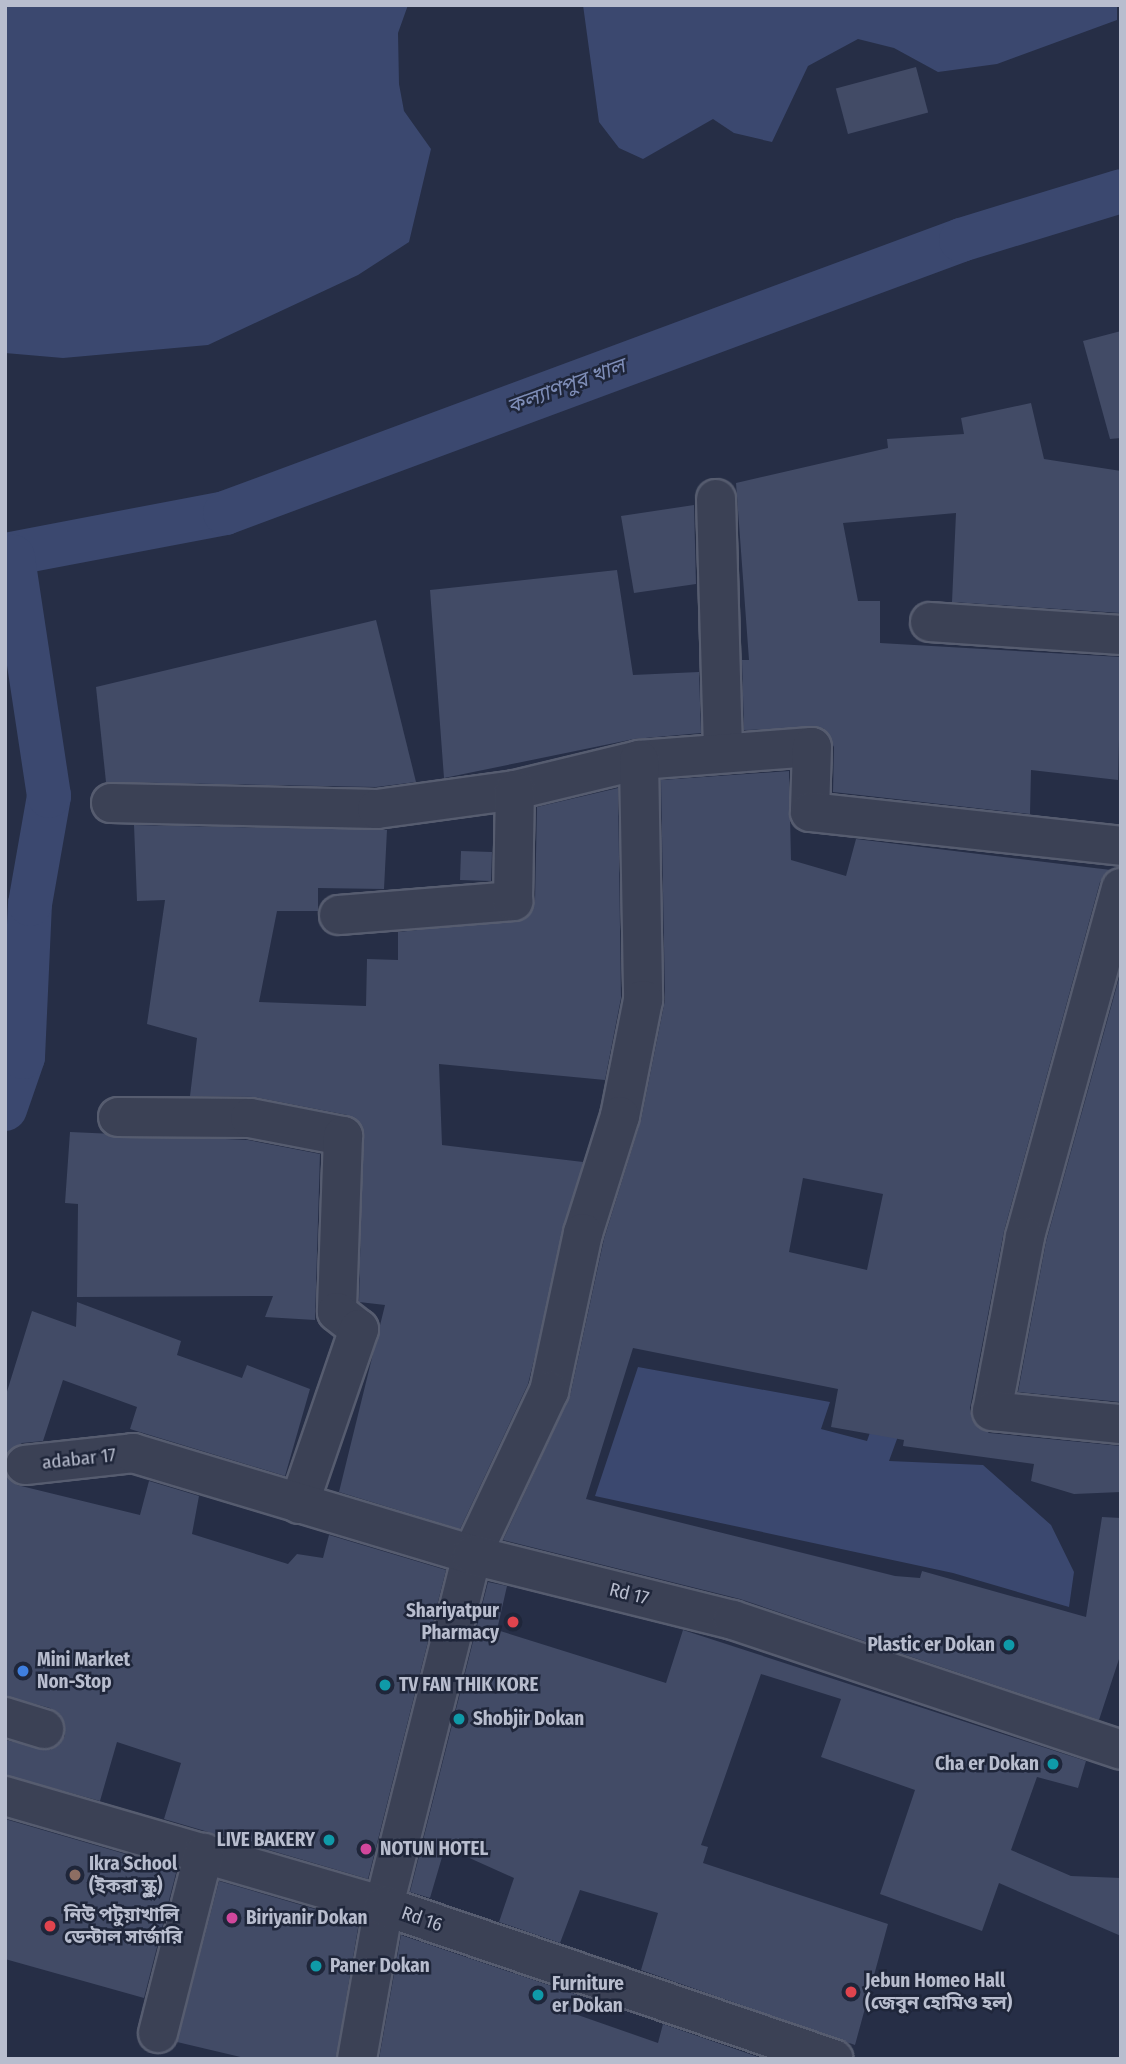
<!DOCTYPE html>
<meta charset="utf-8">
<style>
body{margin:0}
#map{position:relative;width:1126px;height:2064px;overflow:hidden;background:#262e46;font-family:"Fira Sans Condensed","Noto Sans Bengali",sans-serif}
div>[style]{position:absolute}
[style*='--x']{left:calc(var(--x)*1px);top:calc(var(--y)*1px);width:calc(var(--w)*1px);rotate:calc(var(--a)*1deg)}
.water>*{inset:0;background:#3b486f}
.canal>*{height:44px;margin:-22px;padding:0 22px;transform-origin:22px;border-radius:22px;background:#3b486f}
.building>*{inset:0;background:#424b66;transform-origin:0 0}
.roads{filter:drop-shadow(2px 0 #565c6f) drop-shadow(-2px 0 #565c6f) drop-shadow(0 2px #565c6f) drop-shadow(0 -2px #565c6f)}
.minor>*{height:38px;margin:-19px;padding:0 19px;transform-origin:19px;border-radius:19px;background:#3b4155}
.dots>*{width:19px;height:19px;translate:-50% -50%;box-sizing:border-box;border:4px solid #1f263a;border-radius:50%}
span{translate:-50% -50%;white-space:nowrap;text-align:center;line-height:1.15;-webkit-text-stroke:5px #1f263a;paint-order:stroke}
.street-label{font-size:19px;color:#b8bdce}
.poi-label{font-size:19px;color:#b8bdce;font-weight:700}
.right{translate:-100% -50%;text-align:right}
.left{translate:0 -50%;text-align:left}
.water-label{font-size:21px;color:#7e8db7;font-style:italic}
.frame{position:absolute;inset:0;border:7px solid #b8bdce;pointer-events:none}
</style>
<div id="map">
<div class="water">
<i style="clip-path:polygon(5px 5px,408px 5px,398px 33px,399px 84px,404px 111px,431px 149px,409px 242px,358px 275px,208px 345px,63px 358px,5px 353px)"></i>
<i style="clip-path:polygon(583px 5px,1117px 5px,1117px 20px,997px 64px,938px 72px,894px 48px,858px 39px,808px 66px,772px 142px,734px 133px,713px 119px,643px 159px,619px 148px,599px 122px)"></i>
<i style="clip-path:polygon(638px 1367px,830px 1402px,821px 1429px,867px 1441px,874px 1421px,901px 1428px,889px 1461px,983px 1465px,1051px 1525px,1074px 1572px,1069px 1607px,953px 1573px,595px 1496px)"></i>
</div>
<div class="canal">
<i style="--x:5;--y:555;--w:224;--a:-10.8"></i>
<i style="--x:225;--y:513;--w:785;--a:-20.35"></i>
<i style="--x:961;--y:240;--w:167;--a:-17"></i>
<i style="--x:5;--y:1109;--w:55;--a:-70.9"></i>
<i style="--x:23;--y:1057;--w:153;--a:-87.4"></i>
<i style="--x:30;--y:904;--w:110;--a:-80"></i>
<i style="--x:49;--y:796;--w:242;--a:-98.6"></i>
</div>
<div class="building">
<i style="left:916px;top:67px;width:47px;height:83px;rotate:75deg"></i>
<i style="clip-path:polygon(1121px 331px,1121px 438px,1110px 439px,1083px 341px)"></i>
<i style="clip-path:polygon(1031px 403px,1044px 459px,1121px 471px,1121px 613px,952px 602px,956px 513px,843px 523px,858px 601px,880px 601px,880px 643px,1121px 657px,1118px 780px,1031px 770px,1030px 814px,833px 792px,834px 747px,823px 728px,744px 730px,742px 660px,749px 660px,736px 483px,888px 448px,887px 439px,964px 434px,961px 418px)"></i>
<i style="clip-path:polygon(694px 505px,696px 584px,634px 593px,621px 516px)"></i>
<i style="clip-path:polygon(617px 570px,633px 675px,699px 672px,701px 733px,634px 739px,444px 778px,430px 590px)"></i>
<i style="clip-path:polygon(376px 620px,416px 782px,376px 787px,106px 782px,96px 687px)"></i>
<i style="clip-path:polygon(evenodd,789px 771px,791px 860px,846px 876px,856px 839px,1111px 870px,1100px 882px,1004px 1231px,970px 1408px,972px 1419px,989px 1433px,1121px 1446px,1121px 1492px,1074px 1494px,1031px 1481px,1034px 1464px,903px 1446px,904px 1440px,831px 1427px,838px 1389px,633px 1348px,586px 1499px,895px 1576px,920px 1578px,922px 1571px,1086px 1617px,1102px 1517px,1121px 1518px,1121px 1653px,1099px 1720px,740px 1599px,503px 1540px,570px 1396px,604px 1239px,641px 1120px,665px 1000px,661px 780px,789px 771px,803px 1178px,883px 1194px,867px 1270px,789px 1252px,803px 1178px)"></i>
<i style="clip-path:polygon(618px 788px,621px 998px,605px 1080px,439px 1064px,442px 1145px,583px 1162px,528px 1384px,460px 1529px,339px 1492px,385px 1305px,359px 1302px,363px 1127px,347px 1115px,254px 1097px,190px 1096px,197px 1038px,147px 1024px,165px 900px,137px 901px,134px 825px,387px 830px,384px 889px,318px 888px,318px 911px,277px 911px,259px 1002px,366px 1006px,367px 959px,398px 960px,398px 932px,525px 919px,535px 901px,537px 807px)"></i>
<i style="left:492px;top:852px;width:29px;height:31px;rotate:92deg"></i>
<i style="clip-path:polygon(1121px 971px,1121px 1402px,1018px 1392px,1046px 1242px)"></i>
<i style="clip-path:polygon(70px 1132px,248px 1140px,320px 1154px,315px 1320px,265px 1317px,273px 1296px,77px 1297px,78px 1204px,65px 1203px)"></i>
<i style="clip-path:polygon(77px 1302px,181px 1341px,177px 1355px,242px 1378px,247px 1365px,310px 1389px,285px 1476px,130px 1429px,137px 1407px,63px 1380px,43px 1441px,22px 1443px,5px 1456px,5px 1398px,32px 1311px,76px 1327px)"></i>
<i style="clip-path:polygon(5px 1473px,17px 1485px,140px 1515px,149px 1481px,199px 1496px,192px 1534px,288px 1564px,297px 1554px,323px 1558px,329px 1535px,446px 1570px,368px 1879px,164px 1819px,181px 1763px,117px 1742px,100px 1801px,5px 1775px,5px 1740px,50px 1750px,65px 1736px,65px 1725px,50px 1708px,5px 1696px)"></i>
<i style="clip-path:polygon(488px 1582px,507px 1586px,497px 1630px,666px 1683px,683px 1630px,1086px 1761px,1078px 1788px,1037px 1777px,1011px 1850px,1071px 1876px,1121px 1878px,1121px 1936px,999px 1883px,982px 1931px,880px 1894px,915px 1790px,821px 1757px,841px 1699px,761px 1674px,701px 1845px,708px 1847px,703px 1863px,888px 1924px,855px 2045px,641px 1970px,658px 1913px,580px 1890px,560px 1943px,499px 1922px,514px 1878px,445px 1847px,430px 1898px,410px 1892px)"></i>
<i style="clip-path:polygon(5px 1819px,177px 1869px,144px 1998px,5px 1959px)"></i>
<i style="clip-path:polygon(219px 1881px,359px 1922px,336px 2059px,249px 2059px,177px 2042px)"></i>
<i style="clip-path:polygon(401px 1935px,581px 1996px,575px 2014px,658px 2043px,663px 2024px,764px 2059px,379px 2059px)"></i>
</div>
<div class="roads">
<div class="minor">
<i style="--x:716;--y:499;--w:254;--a:88.4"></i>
<i style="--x:930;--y:622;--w:191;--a:3.9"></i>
<i style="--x:639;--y:760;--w:173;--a:-4.3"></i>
<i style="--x:812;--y:747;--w:65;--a:91.8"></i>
<i style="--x:810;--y:812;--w:313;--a:6.2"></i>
<i style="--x:111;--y:803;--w:266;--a:1.3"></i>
<i style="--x:377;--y:809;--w:139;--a:-7.8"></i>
<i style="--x:515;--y:790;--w:128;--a:-13.6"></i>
<i style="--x:639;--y:760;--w:240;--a:89"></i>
<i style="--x:643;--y:1000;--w:118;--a:101.2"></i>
<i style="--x:620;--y:1116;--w:123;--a:107.5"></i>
<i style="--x:583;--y:1233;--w:162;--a:102.1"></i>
<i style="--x:549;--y:1391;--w:181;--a:115.2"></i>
<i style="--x:472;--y:1555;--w:362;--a:104.1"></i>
<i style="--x:384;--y:1906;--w:155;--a:100"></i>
<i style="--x:1121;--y:888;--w:362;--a:105.4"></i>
<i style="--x:1025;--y:1237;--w:177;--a:100.7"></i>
<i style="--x:992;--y:1411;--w:130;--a:5.8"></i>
<i style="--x:339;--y:915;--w:175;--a:-4.6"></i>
<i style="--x:513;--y:901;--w:111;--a:-89"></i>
<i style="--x:118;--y:1117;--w:132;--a:0.4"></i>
<i style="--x:250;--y:1118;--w:95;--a:11"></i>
<i style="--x:343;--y:1136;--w:176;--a:92"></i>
<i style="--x:337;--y:1312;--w:28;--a:38"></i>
<i style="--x:359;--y:1329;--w:185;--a:108.9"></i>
<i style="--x:25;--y:1465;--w:109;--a:-6.3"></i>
<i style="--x:133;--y:1453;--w:354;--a:16.7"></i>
<i style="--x:472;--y:1555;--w:269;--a:14"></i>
<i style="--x:733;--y:1620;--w:409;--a:18.5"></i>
<i style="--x:5;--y:1717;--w:41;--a:17.1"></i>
<i style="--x:5;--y:1796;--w:395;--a:16.2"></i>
<i style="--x:384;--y:1906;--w:475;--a:18.8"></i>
<i style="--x:158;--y:2033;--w:186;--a:-75.7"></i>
</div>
</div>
<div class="dots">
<i style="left:513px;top:1622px;background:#e0444e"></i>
<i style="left:1009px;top:1645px;background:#0f9aa8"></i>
<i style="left:23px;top:1671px;background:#3f7fe0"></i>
<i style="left:385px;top:1685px;background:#0f9aa8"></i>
<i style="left:459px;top:1719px;background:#0f9aa8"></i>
<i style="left:1053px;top:1764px;background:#0f9aa8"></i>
<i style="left:329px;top:1840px;background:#0f9aa8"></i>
<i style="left:366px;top:1849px;background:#d1479c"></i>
<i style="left:75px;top:1875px;background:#8d6e63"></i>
<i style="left:232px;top:1918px;background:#d1479c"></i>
<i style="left:50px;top:1926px;background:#e0444e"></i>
<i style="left:316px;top:1966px;background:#0f9aa8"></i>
<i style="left:851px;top:1992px;background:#e0444e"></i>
<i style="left:538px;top:1995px;background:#0f9aa8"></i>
</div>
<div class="street-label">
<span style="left:79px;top:1459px;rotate:-6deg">adabar 17</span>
<span style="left:629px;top:1594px;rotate:14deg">Rd 17</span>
<span style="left:422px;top:1919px;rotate:19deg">Rd 16</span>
</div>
<div class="poi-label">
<span class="right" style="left:499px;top:1622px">Shariyatpur<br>Pharmacy</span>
<span class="right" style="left:995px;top:1645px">Plastic er Dokan</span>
<span class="left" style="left:37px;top:1671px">Mini Market<br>Non-Stop</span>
<span class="left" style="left:399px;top:1685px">TV FAN THIK KORE</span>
<span class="left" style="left:473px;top:1719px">Shobjir Dokan</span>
<span class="right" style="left:1039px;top:1764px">Cha er Dokan</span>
<span class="right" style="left:315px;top:1840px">LIVE BAKERY</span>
<span class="left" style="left:380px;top:1849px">NOTUN HOTEL</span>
<span class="left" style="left:89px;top:1875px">Ikra School<br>(ইকরা স্কুল)</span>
<span class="left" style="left:64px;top:1926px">নিউ পটুয়াখালি<br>ডেন্টাল সার্জারি</span>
<span class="left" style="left:246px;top:1918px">Biriyanir Dokan</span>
<span class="left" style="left:330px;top:1966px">Paner Dokan</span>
<span class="left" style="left:865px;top:1992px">Jebun Homeo Hall<br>(জেবুন হোমিও হল)</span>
<span class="left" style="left:552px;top:1995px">Furniture<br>er Dokan</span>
</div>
<div class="water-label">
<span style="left:566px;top:386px;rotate:-20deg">কল্যাণপুর খাল</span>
</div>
<div class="frame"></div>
</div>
